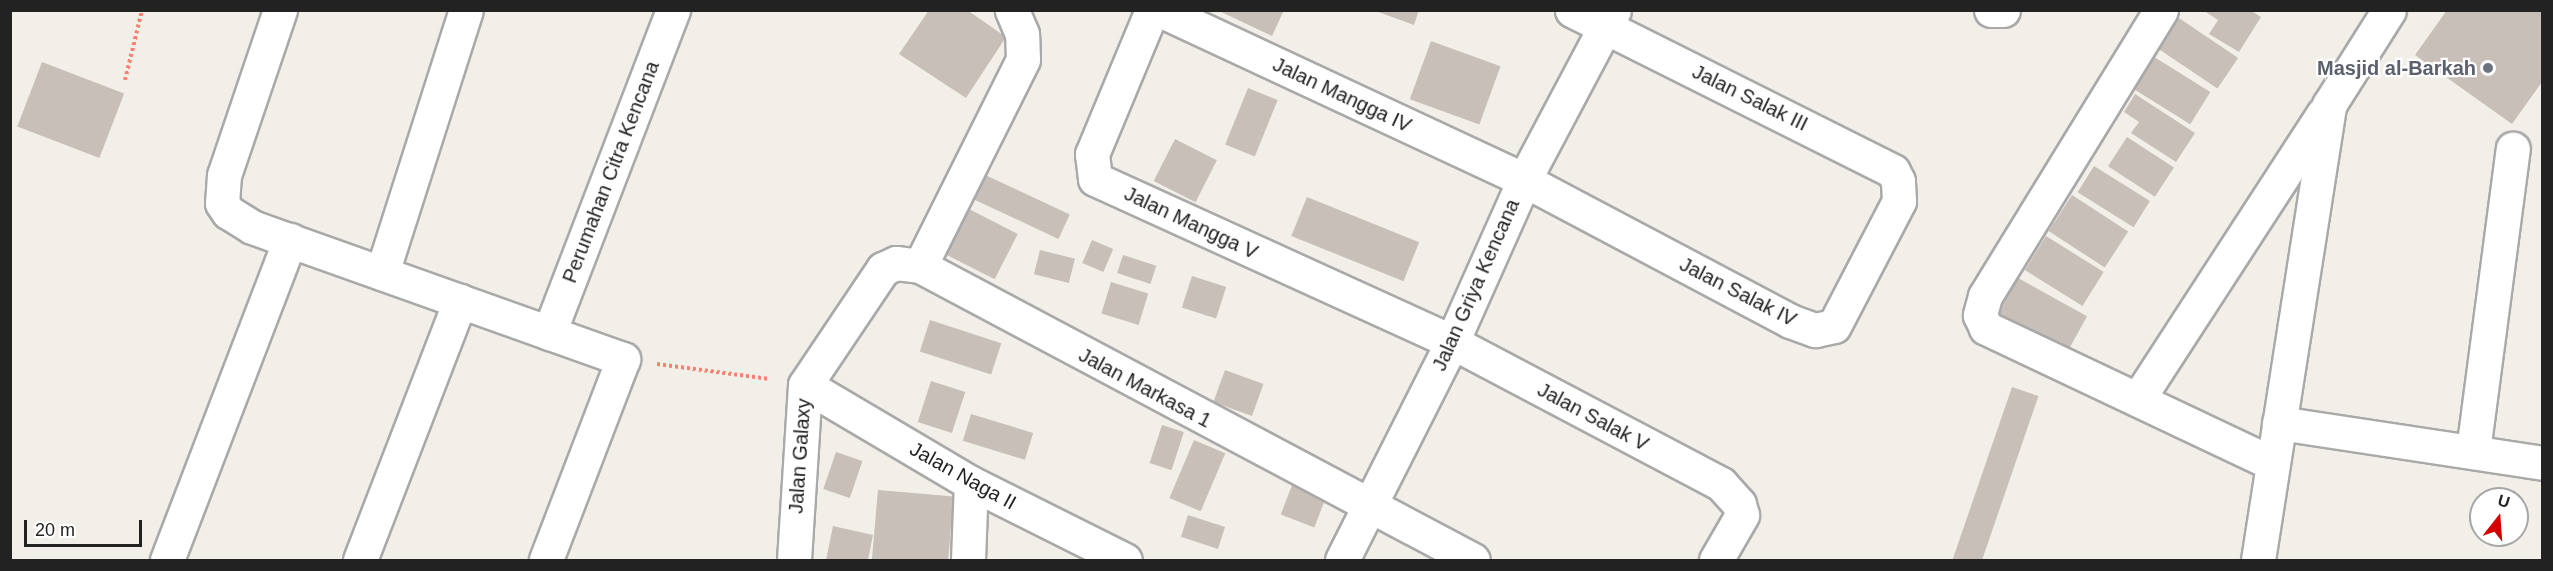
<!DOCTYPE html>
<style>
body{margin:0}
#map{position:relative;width:2553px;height:571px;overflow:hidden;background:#f2efe9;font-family:Helvetica,sans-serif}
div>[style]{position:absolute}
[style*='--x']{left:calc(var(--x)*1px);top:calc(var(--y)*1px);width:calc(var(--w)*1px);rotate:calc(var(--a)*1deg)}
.building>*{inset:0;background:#c7bfb8;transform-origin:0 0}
.path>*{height:4px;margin-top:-2px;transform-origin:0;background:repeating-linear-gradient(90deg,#fa8072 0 3px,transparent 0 6px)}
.roads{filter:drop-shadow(2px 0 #a9a9a9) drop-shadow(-2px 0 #a9a9a9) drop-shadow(0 2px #a9a9a9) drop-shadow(0 -2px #a9a9a9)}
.minor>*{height:33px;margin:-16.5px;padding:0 16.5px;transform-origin:16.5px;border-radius:16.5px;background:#fff}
.dots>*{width:16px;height:16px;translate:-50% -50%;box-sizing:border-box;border:3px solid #fff;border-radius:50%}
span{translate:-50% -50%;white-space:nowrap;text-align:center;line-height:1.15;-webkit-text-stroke:4.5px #fff;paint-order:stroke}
.worship-label{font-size:20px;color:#5b616d;font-weight:700}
.right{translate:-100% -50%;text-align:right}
.street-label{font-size:20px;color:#222}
.frame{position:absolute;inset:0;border:12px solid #222;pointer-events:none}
.north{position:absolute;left:2469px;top:487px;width:60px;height:60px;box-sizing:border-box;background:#fff;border:2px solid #a7a7a7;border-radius:50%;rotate:17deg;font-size:16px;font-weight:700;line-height:24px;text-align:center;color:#222}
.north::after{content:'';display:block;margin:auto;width:21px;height:27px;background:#d40000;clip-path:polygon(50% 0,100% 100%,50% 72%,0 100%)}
.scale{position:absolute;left:24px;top:520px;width:118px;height:27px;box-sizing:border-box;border:3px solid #222;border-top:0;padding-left:8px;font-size:18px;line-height:21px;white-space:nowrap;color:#222;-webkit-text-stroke:4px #fff;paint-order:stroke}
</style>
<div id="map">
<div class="building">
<i style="clip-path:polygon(929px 10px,967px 10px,1006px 37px,966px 98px,899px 54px)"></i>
<i style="clip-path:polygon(1217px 10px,1284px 10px,1272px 36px)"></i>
<i style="clip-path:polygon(1373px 10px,1419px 10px,1414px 25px)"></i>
<i style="clip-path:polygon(2203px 10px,2250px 10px,2261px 17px,2239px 52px,2209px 34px,2218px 20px)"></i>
<i style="clip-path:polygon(2447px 10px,2542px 10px,2542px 82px,2512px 124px,2415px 55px)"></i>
<i style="left:2176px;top:16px;width:75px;height:37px;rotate:34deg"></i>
<i style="left:1431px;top:41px;width:74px;height:62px;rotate:20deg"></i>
<i style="left:2151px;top:55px;width:70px;height:38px;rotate:32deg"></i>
<i style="left:42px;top:62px;width:88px;height:69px;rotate:21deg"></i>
<i style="left:1248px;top:88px;width:32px;height:61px;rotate:22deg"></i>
<i style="clip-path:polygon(2135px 94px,2195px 133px,2176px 162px,2131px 133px,2139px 122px,2124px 112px)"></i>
<i style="left:2127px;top:137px;width:56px;height:35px;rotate:33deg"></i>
<i style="left:1175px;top:139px;width:47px;height:47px;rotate:27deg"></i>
<i style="left:2094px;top:166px;width:66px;height:31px;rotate:32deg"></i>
<i style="left:981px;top:173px;width:98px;height:27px;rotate:25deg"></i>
<i style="left:2072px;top:195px;width:67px;height:43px;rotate:33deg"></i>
<i style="left:1307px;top:197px;width:121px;height:42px;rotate:22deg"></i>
<i style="left:967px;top:208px;width:57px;height:51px;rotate:27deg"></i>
<i style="left:2046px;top:236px;width:68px;height:40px;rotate:32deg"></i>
<i style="left:1092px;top:240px;width:23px;height:25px;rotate:23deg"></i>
<i style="left:1040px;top:250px;width:36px;height:25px;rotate:14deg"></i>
<i style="left:1123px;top:255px;width:35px;height:19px;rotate:18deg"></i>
<i style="left:1192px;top:276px;width:36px;height:33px;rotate:18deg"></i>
<i style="left:2018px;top:278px;width:79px;height:47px;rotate:29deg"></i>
<i style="left:1111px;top:282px;width:39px;height:33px;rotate:17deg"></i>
<i style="left:930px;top:320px;width:75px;height:33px;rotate:18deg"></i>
<i style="left:1225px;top:370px;width:41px;height:34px;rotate:20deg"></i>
<i style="left:931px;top:381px;width:36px;height:43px;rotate:18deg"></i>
<i style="left:2012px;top:387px;width:28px;height:183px;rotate:19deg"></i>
<i style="left:971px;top:414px;width:65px;height:28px;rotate:17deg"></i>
<i style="left:1162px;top:425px;width:23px;height:40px;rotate:18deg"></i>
<i style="left:1194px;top:440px;width:34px;height:63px;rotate:23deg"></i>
<i style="left:836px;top:452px;width:28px;height:39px;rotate:19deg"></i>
<i style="left:1294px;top:480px;width:36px;height:37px;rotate:21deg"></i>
<i style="left:878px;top:490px;width:76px;height:70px;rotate:5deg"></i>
<i style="left:1188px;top:515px;width:39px;height:23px;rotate:18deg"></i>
<i style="clip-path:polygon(833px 526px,873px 535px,868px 560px,826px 560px)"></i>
</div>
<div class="path">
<i style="--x:125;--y:80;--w:72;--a:-76.3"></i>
<i style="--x:657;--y:364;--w:113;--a:7.6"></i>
</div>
<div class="roads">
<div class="minor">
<i style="--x:280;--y:10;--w:174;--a:108.7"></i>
<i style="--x:224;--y:175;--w:28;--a:94"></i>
<i style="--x:222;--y:203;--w:11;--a:56"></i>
<i style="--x:228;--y:212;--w:28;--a:32"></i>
<i style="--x:252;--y:227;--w:394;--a:19.6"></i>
<i style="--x:623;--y:359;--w:215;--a:111"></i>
<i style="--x:1152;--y:10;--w:156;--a:112.6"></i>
<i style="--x:1092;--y:154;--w:25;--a:83"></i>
<i style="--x:1095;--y:179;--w:392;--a:24.5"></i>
<i style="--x:1452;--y:342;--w:304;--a:27.8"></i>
<i style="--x:1721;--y:484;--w:27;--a:48"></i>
<i style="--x:1739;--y:504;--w:11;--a:75"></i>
<i style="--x:1742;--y:515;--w:52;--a:120"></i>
<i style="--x:1160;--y:10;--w:402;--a:25"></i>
<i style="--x:1524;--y:180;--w:301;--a:27.9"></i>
<i style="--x:1790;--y:321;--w:27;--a:20"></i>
<i style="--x:1815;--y:330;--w:19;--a:-12"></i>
<i style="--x:1834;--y:326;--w:141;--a:-62.5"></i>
<i style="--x:1899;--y:201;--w:20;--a:-93"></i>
<i style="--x:1898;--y:181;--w:11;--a:-117"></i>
<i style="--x:1893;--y:171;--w:359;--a:-153.4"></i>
<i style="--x:1991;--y:10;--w:12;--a:0"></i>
<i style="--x:2161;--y:10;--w:336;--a:121.6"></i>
<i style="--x:1985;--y:296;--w:20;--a:105"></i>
<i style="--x:1980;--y:315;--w:14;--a:65"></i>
<i style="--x:1986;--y:328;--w:316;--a:25.3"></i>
<i style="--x:920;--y:266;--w:231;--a:-63.5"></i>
<i style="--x:1023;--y:59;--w:25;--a:-92"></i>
<i style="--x:1022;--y:34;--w:26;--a:-113"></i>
<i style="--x:382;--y:273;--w:276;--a:-72.3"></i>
<i style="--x:549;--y:333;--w:346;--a:-69"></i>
<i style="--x:805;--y:385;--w:193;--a:30.6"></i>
<i style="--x:971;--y:483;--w:172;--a:26.6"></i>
<i style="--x:2138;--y:399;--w:340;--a:-57"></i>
<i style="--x:2279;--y:423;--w:266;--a:8.6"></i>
<i style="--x:2473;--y:451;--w:305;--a:-82.5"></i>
<i style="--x:167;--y:560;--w:343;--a:-69"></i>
<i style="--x:360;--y:560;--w:278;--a:-68.9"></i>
<i style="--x:794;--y:560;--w:175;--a:-86.4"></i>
<i style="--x:805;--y:385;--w:140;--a:-56.1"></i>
<i style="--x:883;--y:269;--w:14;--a:-25"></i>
<i style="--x:896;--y:263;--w:24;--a:7"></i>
<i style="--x:920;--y:266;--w:626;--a:28"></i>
<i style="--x:968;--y:560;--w:77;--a:-87.8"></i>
<i style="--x:1342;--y:560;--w:244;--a:-63.2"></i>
<i style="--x:1452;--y:342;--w:177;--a:-66"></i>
<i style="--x:1524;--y:180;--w:192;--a:-62.1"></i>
<i style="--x:2258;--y:560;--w:461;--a:-81.1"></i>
<i style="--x:2329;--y:105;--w:112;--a:-57.7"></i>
</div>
</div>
<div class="dots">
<i style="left:2488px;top:68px;background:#6b7280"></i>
</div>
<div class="worship-label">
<span class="right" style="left:2476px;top:68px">Masjid al-Barkah</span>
</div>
<div class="street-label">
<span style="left:1342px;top:95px;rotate:25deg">Jalan Mangga IV</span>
<span style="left:1750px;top:98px;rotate:26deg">Jalan Salak III</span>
<span style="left:611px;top:172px;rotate:-69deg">Perumahan Citra Kencana</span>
<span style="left:1191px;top:223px;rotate:25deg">Jalan Mangga V</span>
<span style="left:1476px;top:285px;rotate:-66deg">Jalan Griya Kencana</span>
<span style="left:1738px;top:292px;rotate:27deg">Jalan Salak IV</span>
<span style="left:1145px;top:388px;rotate:28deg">Jalan Markasa 1</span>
<span style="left:1593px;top:417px;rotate:28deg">Jalan Salak V</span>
<span style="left:800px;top:456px;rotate:-86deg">Jalan Galaxy</span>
<span style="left:963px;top:476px;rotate:29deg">Jalan Naga II</span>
</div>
<div class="frame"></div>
<div class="north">U</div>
<div class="scale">20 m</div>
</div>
